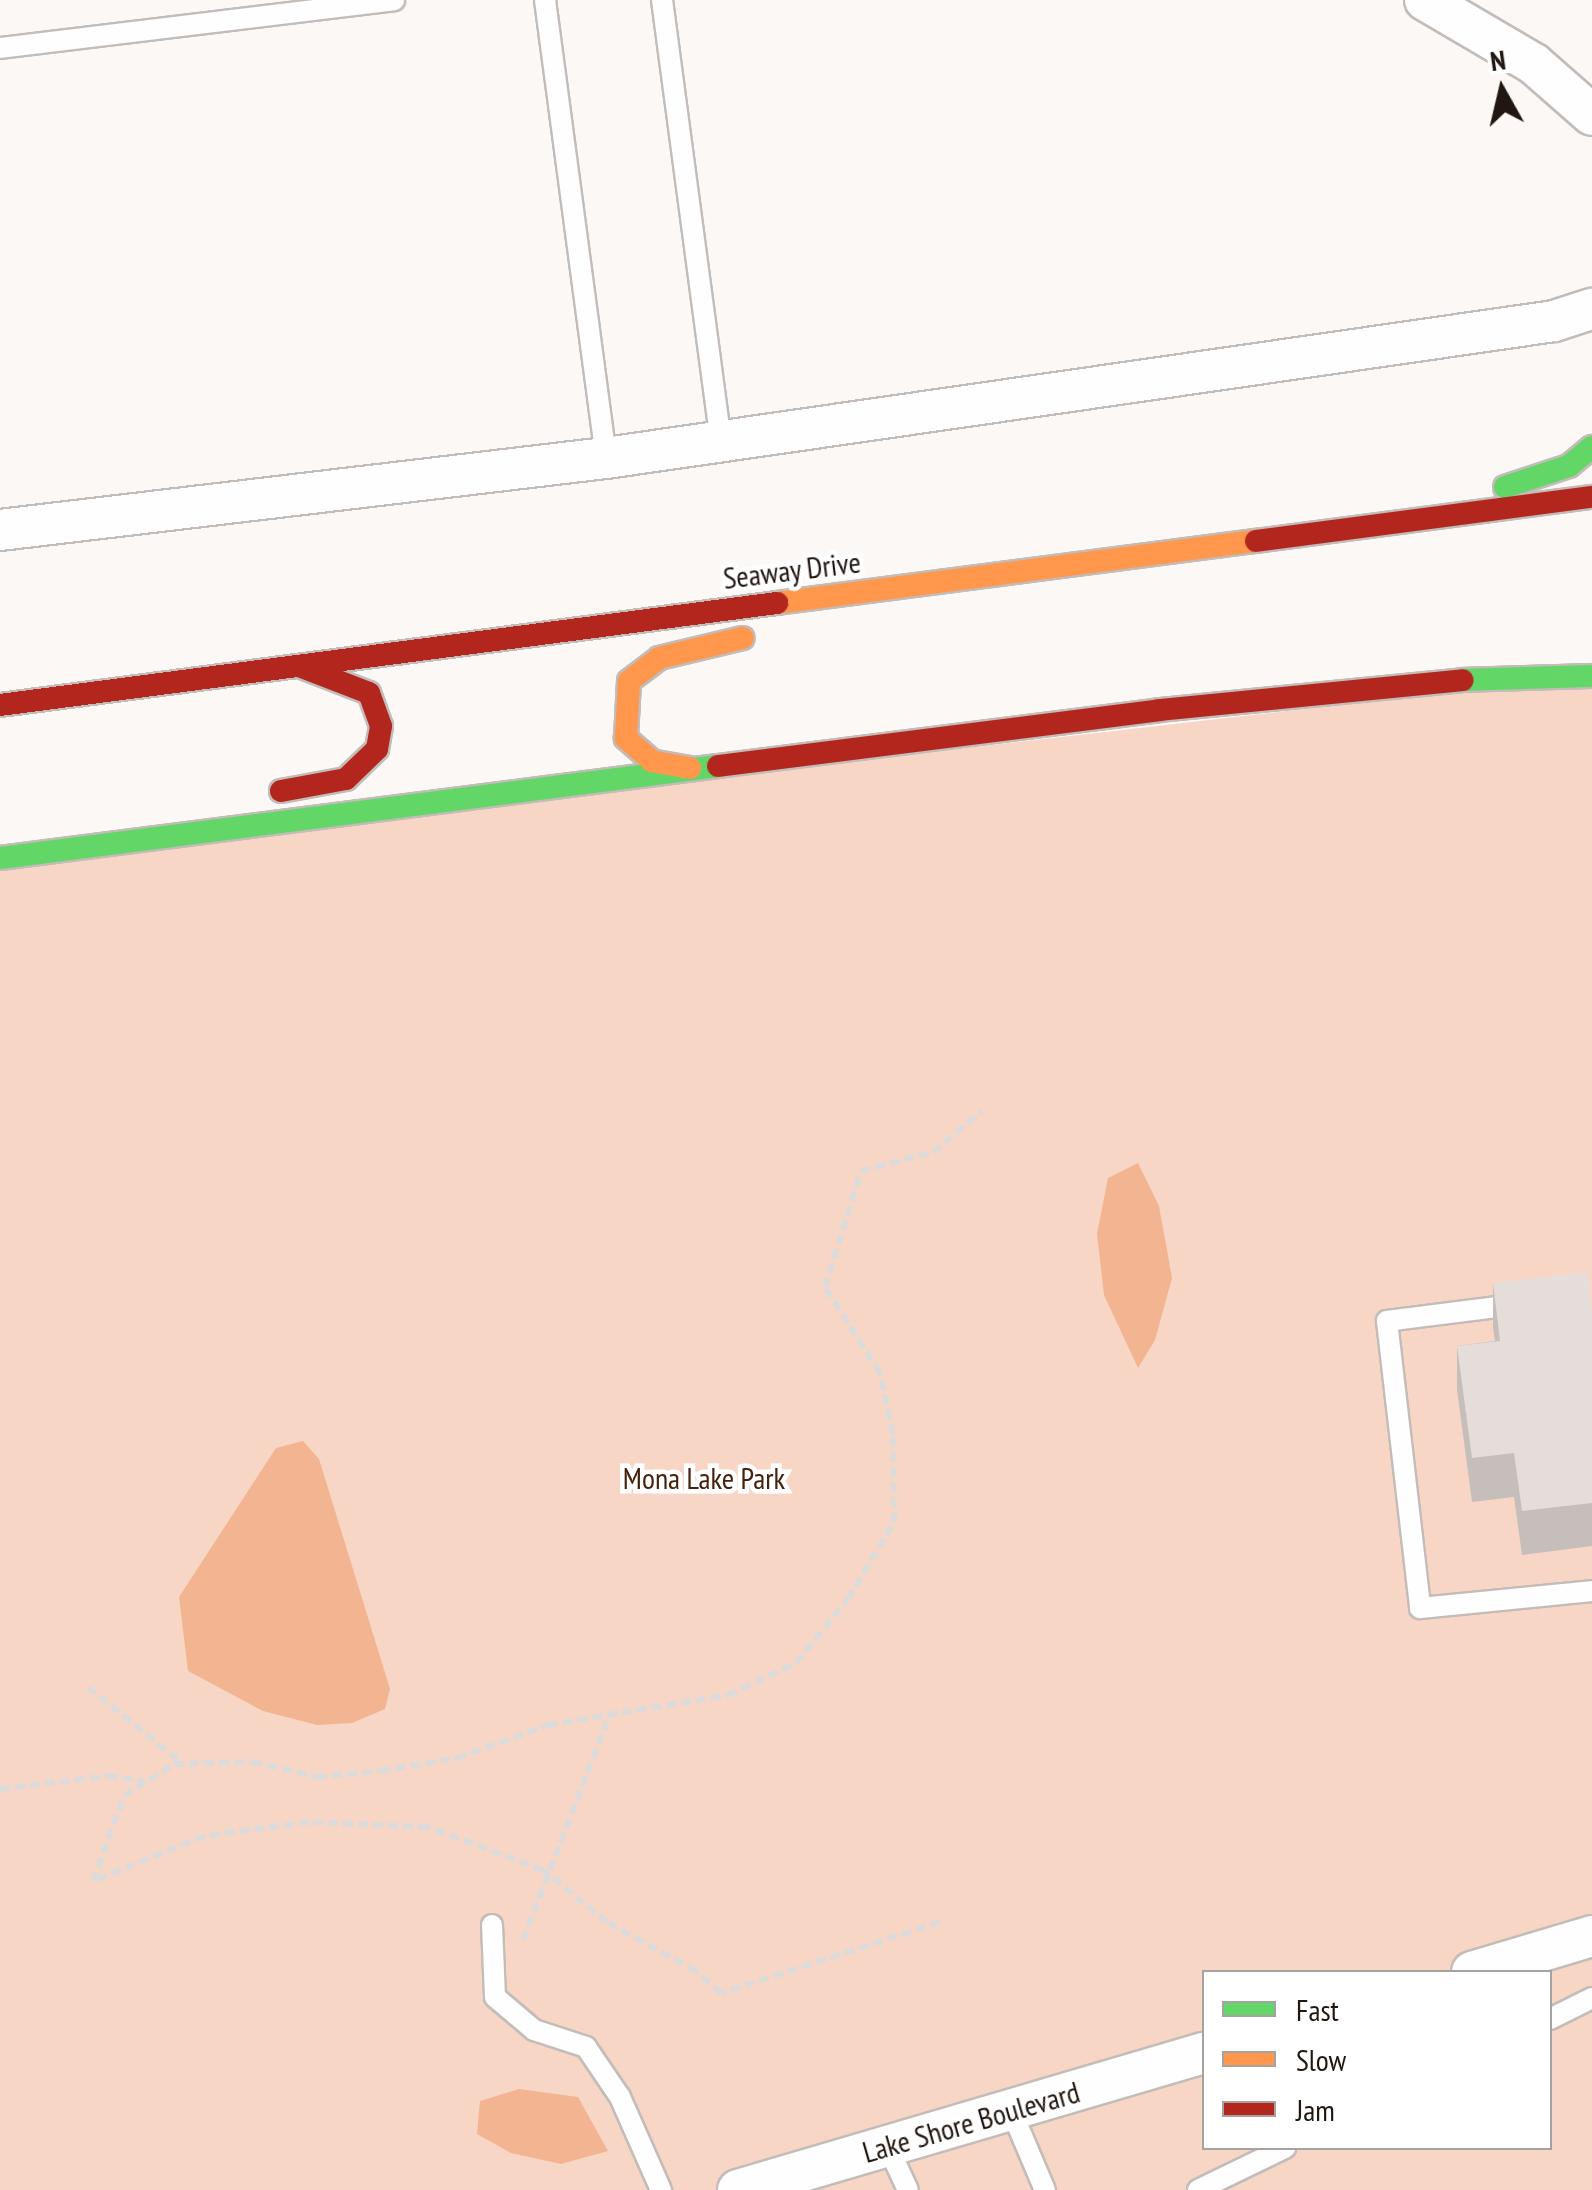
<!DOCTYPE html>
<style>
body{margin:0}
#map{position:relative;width:1592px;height:2190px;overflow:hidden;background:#fbf8f5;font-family:"PT Sans Narrow",sans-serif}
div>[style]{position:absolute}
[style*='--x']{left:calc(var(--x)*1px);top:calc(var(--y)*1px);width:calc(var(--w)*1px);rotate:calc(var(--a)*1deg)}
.green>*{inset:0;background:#f8d6c5}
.water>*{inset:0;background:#f3b491}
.path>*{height:6px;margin-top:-3px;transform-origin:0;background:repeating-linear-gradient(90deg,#dcdbda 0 10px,transparent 0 15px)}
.roads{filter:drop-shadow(2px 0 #c3bcb8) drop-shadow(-2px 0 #c3bcb8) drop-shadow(0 2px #c3bcb8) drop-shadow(0 -2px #c3bcb8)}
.lane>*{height:20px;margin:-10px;padding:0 10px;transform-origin:10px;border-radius:10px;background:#fefefe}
.street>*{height:40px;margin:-20px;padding:0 20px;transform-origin:20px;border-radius:20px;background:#fefefe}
.fast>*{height:22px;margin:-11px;padding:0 11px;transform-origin:11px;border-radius:11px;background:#63d668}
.slow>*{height:22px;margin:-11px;padding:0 11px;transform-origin:11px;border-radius:11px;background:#ff974d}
.jam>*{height:22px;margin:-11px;padding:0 11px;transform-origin:11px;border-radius:11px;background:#b3261e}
.wall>*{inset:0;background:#c5bebb}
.building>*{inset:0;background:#e5ddd9}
span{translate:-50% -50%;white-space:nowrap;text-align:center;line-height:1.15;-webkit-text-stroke:9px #fff;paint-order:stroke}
.street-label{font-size:30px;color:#211610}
.park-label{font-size:30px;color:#45220d}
.legend{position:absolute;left:1202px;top:1970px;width:350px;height:180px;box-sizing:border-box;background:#fff;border:2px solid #a6a29f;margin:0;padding:12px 18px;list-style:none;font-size:30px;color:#211610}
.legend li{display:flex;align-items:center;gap:20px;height:50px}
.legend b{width:50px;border:2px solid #a6a29f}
.north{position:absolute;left:1452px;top:40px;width:100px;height:100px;-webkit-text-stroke:8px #fff;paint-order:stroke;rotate:352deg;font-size:28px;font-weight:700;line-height:40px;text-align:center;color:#211610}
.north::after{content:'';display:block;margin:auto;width:35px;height:45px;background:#211610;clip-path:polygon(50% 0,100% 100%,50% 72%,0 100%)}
</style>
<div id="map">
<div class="green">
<i style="clip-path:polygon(evenodd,1592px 676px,1592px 2190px,0 2190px,0 859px,1592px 676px,1204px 1972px,1550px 1972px,1550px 2148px,1204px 2148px,1204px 1972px)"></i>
</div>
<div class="water">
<i style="clip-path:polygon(1138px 1163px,1159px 1206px,1172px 1278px,1155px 1340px,1138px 1368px,1104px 1295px,1097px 1234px,1108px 1178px)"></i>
<i style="clip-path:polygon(303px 1441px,319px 1459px,390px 1689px,385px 1709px,352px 1723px,317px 1725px,263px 1711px,188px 1671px,179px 1597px,276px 1448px)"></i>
<i style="clip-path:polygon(519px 2089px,578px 2097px,608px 2151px,561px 2164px,511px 2153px,477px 2134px,480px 2101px)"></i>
</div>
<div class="path">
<i style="--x:88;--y:1687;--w:119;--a:38.9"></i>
<i style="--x:0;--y:1789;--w:109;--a:-6.9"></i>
<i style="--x:108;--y:1776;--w:37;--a:8"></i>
<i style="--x:940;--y:1922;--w:230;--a:162"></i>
<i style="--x:721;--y:1993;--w:33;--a:-139"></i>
<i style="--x:696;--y:1971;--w:102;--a:-151.2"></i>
<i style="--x:607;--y:1922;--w:82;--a:-140.9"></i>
<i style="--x:543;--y:1870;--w:123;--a:-159.5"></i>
<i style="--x:428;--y:1827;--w:119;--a:-177.6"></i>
<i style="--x:309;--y:1822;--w:106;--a:172.4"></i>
<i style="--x:204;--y:1836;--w:120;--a:157.9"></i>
<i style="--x:93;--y:1881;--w:90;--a:-70"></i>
<i style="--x:124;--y:1796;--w:59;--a:-32.6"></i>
<i style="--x:174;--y:1764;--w:79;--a:-1.5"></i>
<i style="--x:253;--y:1762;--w:66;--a:13.2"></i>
<i style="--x:317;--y:1777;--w:64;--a:-5.4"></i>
<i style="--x:381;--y:1771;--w:77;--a:-9.7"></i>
<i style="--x:457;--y:1758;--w:97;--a:-19.9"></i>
<i style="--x:548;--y:1725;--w:182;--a:-9.5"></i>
<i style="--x:728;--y:1695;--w:75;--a:-25.2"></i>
<i style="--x:796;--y:1663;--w:82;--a:-50.9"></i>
<i style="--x:848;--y:1599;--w:90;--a:-59.1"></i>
<i style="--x:894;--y:1522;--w:88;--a:-90.7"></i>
<i style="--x:893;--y:1434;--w:62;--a:-102"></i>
<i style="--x:880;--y:1373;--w:102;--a:-122.6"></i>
<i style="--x:825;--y:1287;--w:121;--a:-72.8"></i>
<i style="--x:861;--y:1171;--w:74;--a:-14.8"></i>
<i style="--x:933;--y:1152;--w:64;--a:-39.9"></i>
<i style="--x:523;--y:1940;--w:240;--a:-69"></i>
</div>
<div class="roads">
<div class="lane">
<i style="--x:545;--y:0;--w:462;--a:82.4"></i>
<i style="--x:662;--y:0;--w:446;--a:82.4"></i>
<i style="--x:0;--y:48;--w:397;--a:-6.9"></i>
<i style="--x:1521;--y:1304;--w:135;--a:172.8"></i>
<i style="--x:1387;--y:1321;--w:289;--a:83.4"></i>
<i style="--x:1420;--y:1608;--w:173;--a:-5.6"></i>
<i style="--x:492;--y:1925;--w:72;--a:87.6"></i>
<i style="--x:495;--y:1997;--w:51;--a:40.2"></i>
<i style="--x:534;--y:2030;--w:55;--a:18.1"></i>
<i style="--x:586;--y:2047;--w:60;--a:55.8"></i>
<i style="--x:620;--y:2097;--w:102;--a:66.2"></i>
<i style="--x:1550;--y:2019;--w:47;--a:-26.6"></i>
<i style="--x:1011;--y:2110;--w:87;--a:67"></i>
<i style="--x:888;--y:2147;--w:47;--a:65.1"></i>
<i style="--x:1198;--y:2190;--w:97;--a:-25.8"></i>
</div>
<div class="street">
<i style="--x:1425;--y:0;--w:126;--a:30.4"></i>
<i style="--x:1534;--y:64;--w:77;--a:41.3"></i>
<i style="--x:0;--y:530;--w:610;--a:-6.78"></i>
<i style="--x:606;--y:458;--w:958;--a:-8.22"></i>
<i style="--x:1554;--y:321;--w:40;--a:-18"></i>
<i style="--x:1472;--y:1972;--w:125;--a:-16.7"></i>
<i style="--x:738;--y:2190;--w:486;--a:-16.4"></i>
</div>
<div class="fast">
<i style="--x:1505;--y:487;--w:67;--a:-18.2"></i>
<i style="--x:1569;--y:466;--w:30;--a:-40"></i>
<i style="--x:1463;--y:680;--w:129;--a:-1.8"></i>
<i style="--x:0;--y:858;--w:724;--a:-7.3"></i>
</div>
<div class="slow">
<i style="--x:777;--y:603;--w:483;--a:-7.4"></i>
<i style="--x:690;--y:768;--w:39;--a:-170"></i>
<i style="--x:652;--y:761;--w:35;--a:-139"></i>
<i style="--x:626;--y:738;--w:57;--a:-87"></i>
<i style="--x:629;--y:681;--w:38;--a:-37"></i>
<i style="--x:659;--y:658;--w:86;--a:-13.4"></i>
</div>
<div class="jam">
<i style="--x:1256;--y:541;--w:339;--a:-7.5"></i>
<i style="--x:0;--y:705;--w:784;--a:-7.48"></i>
<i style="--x:718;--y:766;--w:445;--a:-7.2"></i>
<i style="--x:1159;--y:710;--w:305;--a:-5.6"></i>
<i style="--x:281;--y:791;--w:66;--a:-10.5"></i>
<i style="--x:346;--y:779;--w:43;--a:-44.1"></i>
<i style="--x:377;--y:749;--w:23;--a:-80"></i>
<i style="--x:381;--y:726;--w:35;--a:-110"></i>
<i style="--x:369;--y:693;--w:75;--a:-158.9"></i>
</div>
</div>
<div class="wall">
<i style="clip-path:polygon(1493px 1283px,1592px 1312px,1592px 1546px,1522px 1555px,1514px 1497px,1472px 1502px,1457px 1390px,1457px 1346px,1495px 1341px,1493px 1327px)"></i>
</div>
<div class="building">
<i style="clip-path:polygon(1587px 1272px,1592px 1312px,1592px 1503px,1522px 1511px,1514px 1453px,1472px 1458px,1457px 1346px,1500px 1341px,1493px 1283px)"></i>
</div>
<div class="street-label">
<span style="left:792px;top:570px;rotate:-7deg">Seaway Drive</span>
<span style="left:971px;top:2122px;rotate:-16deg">Lake Shore Boulevard</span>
</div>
<div class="park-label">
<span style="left:704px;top:1478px">Mona Lake Park</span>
</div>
<ul class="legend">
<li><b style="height:12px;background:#63d668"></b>Fast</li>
<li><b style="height:12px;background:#ff974d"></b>Slow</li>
<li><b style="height:12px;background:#b3261e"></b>Jam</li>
</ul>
<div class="north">N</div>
</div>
